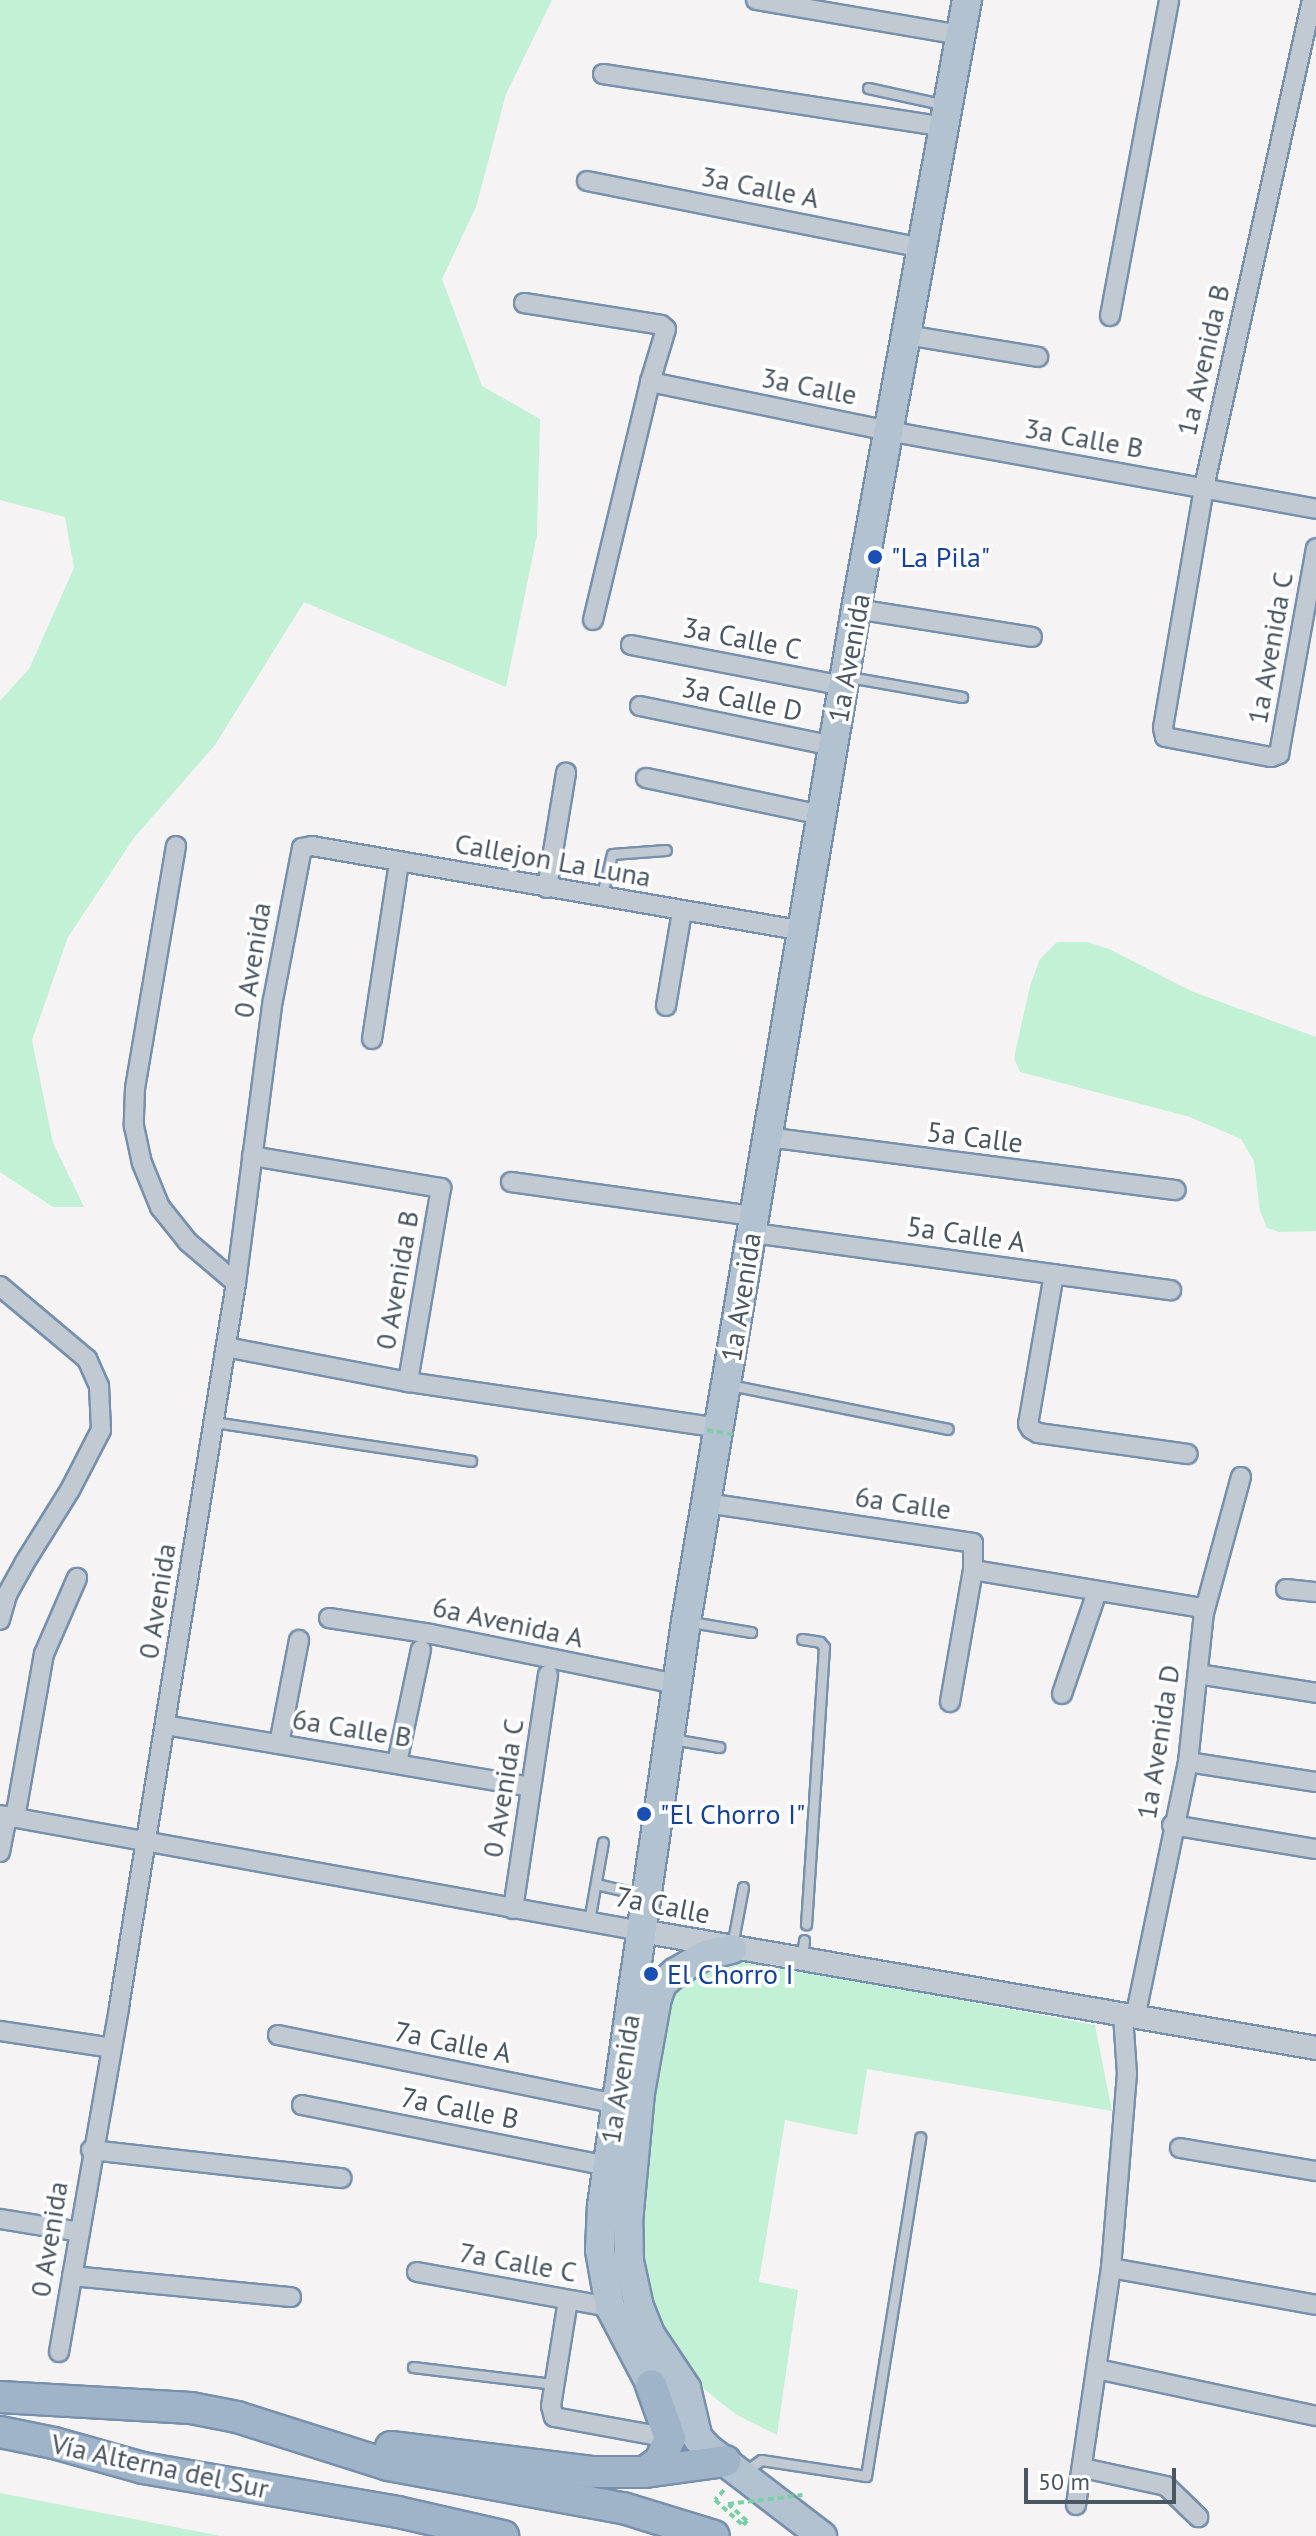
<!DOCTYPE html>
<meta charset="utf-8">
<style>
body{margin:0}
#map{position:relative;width:1316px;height:2536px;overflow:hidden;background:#f5f3f3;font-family:"PT Sans",sans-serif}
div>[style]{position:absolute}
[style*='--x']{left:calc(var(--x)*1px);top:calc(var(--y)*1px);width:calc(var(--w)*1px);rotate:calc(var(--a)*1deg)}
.green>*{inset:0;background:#c3f1d5}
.path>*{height:4px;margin-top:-2px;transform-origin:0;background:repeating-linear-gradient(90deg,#7ad0a6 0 6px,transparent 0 10px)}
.roads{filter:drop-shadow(2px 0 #7690ad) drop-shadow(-2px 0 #7690ad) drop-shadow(0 2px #7690ad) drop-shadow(0 -2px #7690ad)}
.service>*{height:9px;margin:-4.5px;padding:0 4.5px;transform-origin:4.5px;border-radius:4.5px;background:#c1cad2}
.minor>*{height:18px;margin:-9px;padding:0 9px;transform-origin:9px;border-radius:9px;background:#c1cad2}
.tertiary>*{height:22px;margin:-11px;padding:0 11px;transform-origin:11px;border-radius:11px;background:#c1cad2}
.primary>*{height:28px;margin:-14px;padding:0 14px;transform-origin:14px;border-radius:14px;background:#b3c2d1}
.trunk>*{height:30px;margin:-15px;padding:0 15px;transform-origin:15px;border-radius:15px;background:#9fb4c9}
.path-bridge>*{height:4px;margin-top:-2px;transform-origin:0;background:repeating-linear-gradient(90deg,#7ad0a6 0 6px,transparent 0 10px)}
.dots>*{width:22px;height:22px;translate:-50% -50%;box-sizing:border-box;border:4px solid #fff;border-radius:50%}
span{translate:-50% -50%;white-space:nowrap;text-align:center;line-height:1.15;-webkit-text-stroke:7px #fff;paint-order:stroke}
.street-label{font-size:28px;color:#4a5661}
.transit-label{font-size:28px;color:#164399}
.left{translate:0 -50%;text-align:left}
.scale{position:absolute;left:1024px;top:2468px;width:152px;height:36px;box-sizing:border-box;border:4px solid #4a5661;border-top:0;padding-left:10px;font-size:24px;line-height:28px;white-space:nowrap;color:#4a5661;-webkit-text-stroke:6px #fff;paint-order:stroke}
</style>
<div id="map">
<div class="green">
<i style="clip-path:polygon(0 0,552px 0,506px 94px,476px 207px,442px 279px,482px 386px,540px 419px,537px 535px,506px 687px,304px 602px,215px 745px,133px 839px,68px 937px,32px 1040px,53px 1143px,84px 1207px,53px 1207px,0 1172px,0 701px,29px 669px,74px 568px,65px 517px,0 500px)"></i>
<i style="clip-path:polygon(1057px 942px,1087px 942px,1109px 949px,1191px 991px,1316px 1037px,1316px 1231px,1279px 1232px,1267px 1228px,1260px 1211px,1254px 1161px,1241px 1139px,1190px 1117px,1020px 1072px,1014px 1058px,1030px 986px,1040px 959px)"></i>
<i style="clip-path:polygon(736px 1958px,1095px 2025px,1112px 2111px,867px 2069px,857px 2135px,785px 2120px,759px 2282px,798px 2290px,777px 2435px,735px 2414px,703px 2388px,652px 2311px,637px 2255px,659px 2005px,699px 1969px)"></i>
<i style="clip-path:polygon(0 2493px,221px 2536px,0 2536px)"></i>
</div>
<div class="path">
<i style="--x:724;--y:2490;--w:13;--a:132"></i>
<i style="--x:715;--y:2500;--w:38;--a:42"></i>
<i style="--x:743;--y:2525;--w:6;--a:-45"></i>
<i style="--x:747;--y:2521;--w:25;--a:-138"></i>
</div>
<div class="roads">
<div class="service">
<i style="--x:868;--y:88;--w:80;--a:12.3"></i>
<i style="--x:849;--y:677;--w:115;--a:10"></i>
<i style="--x:601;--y:898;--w:45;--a:-76"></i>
<i style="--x:612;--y:854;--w:54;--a:-4.2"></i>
<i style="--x:730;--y:1385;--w:222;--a:11.4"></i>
<i style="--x:214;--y:1422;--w:260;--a:8.6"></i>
<i style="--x:691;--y:1622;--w:61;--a:9.5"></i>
<i style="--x:802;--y:1639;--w:18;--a:9"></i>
<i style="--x:820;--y:1642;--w:6;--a:51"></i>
<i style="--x:824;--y:1647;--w:278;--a:93.7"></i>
<i style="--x:672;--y:1739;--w:48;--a:9.7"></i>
<i style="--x:596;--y:1884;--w:48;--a:13.2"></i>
<i style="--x:589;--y:1921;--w:80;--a:-80"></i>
<i style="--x:732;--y:1946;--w:60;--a:-79.4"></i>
<i style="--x:802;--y:1957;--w:17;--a:-83"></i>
<i style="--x:413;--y:2367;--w:142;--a:6.9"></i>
<i style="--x:744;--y:2472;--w:21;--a:-35"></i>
<i style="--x:761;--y:2460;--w:106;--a:8.7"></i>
<i style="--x:866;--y:2476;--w:343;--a:-80.9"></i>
</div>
<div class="minor">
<i style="--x:756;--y:0;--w:208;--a:9.7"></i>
<i style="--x:1312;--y:0;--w:500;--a:102.5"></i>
<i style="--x:1204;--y:488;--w:243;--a:99.7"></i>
<i style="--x:1163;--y:728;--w:9;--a:77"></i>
<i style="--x:1165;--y:737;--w:108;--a:10.7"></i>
<i style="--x:1271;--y:757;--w:9;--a:-21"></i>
<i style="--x:1279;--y:754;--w:209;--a:-79.8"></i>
<i style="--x:603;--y:74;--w:346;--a:8.8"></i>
<i style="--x:587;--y:181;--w:343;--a:11.3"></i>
<i style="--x:524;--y:303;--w:139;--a:9.1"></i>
<i style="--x:661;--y:325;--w:6;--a:39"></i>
<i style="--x:666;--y:329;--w:55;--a:106.8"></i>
<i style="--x:650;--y:382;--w:243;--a:11.6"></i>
<i style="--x:888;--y:431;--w:435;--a:10.3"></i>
<i style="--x:1110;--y:316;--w:321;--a:-79.4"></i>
<i style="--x:907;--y:335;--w:133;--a:9.5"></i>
<i style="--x:856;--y:609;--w:178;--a:9"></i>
<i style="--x:593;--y:620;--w:245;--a:-76.5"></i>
<i style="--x:631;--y:645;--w:217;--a:10.9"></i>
<i style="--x:640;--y:706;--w:198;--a:11.7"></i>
<i style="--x:646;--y:778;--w:180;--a:11.9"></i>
<i style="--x:176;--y:846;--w:245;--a:99.6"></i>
<i style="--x:135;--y:1088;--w:38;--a:92"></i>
<i style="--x:134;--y:1126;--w:38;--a:78"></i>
<i style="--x:142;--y:1163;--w:48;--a:67.8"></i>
<i style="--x:160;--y:1207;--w:45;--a:51.3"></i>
<i style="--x:188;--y:1242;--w:63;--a:40.5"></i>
<i style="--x:547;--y:888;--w:117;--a:-80.6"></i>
<i style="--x:666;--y:1006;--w:96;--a:-80.4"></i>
<i style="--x:372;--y:1039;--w:179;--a:-81.3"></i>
<i style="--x:767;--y:1137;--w:412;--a:7.4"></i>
<i style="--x:252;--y:1156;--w:192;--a:9.6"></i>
<i style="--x:441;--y:1188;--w:197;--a:99.7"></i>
<i style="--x:511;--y:1182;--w:245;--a:8"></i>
<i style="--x:753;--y:1233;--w:422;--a:7.8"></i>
<i style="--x:1054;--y:1274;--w:152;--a:99.8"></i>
<i style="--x:1028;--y:1424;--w:6;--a:59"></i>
<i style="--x:1031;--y:1429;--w:8;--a:30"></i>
<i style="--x:1038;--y:1433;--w:151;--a:8"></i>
<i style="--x:0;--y:1286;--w:114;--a:40"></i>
<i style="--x:87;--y:1359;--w:30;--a:66"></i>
<i style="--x:99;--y:1386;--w:44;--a:87.4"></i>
<i style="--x:101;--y:1430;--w:68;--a:117.3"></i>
<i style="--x:70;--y:1490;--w:87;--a:121.9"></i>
<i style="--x:24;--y:1564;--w:35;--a:119"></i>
<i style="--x:7;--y:1595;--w:26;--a:106"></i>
<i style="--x:226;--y:1347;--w:185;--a:10.9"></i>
<i style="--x:408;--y:1382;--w:314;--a:8.4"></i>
<i style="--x:706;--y:1503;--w:270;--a:8.5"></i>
<i style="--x:973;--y:1543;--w:27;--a:90"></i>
<i style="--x:973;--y:1570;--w:134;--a:99.9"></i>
<i style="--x:973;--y:1570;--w:227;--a:9.4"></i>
<i style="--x:1197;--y:1607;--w:9;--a:41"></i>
<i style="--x:1286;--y:1589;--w:30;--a:6"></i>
<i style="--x:329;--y:1618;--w:103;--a:8.9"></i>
<i style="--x:431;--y:1634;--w:250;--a:11.5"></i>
<i style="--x:1198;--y:1674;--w:120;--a:9.1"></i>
<i style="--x:1062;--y:1694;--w:108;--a:-71.1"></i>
<i style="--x:165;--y:1725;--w:371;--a:9.6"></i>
<i style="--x:279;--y:1744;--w:106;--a:-79.1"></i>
<i style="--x:1188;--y:1762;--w:130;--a:8.9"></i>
<i style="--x:397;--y:1763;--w:116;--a:-78.1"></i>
<i style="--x:0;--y:1815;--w:651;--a:10.26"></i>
<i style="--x:15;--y:1818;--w:167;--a:-80"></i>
<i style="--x:44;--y:1654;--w:83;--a:-66.5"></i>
<i style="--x:1172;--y:1825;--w:146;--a:9.5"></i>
<i style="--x:0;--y:1852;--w:37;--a:-79"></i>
<i style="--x:513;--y:1909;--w:237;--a:-81.5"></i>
<i style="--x:1135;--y:2018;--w:261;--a:-78.3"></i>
<i style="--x:1188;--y:1762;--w:150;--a:-83.9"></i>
<i style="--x:1204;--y:1613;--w:141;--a:-74.8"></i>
<i style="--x:0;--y:2031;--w:113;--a:8.6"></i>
<i style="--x:278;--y:2035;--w:346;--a:11.5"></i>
<i style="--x:302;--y:2105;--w:311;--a:11.3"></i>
<i style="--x:1180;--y:2148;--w:138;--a:9.6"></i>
<i style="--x:91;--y:2150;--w:252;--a:6.4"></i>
<i style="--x:0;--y:2219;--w:81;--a:9.2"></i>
<i style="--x:1111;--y:2268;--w:208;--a:10.2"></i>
<i style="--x:417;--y:2272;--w:196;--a:10.3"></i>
<i style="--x:72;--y:2276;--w:220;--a:5.5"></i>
<i style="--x:568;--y:2300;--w:107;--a:99.1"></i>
<i style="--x:551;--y:2406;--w:11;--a:75"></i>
<i style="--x:554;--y:2417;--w:118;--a:10.3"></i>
<i style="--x:59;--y:2352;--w:350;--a:-80.1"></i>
<i style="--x:119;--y:2007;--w:733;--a:-80.82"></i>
<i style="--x:236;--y:1283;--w:285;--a:-82.6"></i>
<i style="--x:273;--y:1000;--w:155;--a:-79.2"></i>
<i style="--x:302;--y:848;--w:10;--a:-11"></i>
<i style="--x:312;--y:846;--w:499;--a:9.8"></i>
<i style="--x:1097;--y:2369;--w:224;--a:12.1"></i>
<i style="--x:1083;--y:2468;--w:85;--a:12.2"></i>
<i style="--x:1166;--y:2486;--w:45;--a:44.1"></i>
<i style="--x:1076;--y:2505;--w:240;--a:-81.6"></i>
<i style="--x:1111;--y:2268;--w:195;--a:-85.3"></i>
<i style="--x:1127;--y:2074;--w:58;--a:-93.9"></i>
</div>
<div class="tertiary">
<i style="--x:641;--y:1931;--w:685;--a:9.83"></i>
</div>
<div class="primary">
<i style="--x:698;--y:2439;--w:52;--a:-103.2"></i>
<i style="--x:686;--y:2388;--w:65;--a:-123.7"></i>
<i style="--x:650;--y:2334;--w:29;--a:-112"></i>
<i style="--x:639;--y:2307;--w:47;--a:-102.3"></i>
<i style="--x:629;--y:2261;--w:39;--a:-91"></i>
<i style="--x:628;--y:2222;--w:130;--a:-84.7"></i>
<i style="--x:640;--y:2093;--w:97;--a:-79.9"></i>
<i style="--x:657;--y:1998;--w:15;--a:-70"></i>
<i style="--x:662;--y:1984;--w:18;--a:-41"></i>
<i style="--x:676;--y:1972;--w:34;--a:-30"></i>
<i style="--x:706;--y:1955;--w:27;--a:-13"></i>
<i style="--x:822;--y:2536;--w:145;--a:-142.6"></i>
<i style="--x:707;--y:2448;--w:84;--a:-131.6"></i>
<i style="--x:651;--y:2385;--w:88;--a:-117.7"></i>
<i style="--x:610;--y:2307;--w:58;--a:-100"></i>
<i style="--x:600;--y:2250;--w:45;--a:-87.5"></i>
<i style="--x:602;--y:2205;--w:589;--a:-81.8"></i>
<i style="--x:686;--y:1622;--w:1027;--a:-80.47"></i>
<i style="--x:856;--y:609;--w:619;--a:-79.67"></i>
</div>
<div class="trunk">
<i style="--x:0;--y:2397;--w:191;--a:3.3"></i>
<i style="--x:191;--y:2408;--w:47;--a:11.1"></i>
<i style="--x:237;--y:2417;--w:158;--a:17.6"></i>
<i style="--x:388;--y:2465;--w:239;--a:10.4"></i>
<i style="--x:623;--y:2508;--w:95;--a:17.1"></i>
<i style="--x:0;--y:2432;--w:55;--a:11.5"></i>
<i style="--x:54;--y:2443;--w:92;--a:15.7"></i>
<i style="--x:143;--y:2468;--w:259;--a:9.8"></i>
<i style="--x:398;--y:2512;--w:108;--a:12.9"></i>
<i style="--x:391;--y:2447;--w:204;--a:7.1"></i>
<i style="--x:593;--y:2472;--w:52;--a:0"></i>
<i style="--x:645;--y:2472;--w:81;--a:-7.8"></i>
<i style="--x:645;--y:2472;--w:19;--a:-36"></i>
<i style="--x:660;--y:2461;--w:25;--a:-67"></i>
<i style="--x:670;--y:2438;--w:56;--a:-109.7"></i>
</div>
</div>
<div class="path-bridge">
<i style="--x:707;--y:1430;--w:28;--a:10"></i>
<i style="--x:728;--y:2504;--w:75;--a:-6.9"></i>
</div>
<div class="dots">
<i style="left:875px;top:557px;background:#1a4fb4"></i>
<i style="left:644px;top:1814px;background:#1a4fb4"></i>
<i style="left:651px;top:1974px;background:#1a4fb4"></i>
</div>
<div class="street-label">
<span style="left:760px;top:187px;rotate:11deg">3a Calle A</span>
<span style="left:1203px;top:360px;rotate:-77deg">1a Avenida B</span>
<span style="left:809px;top:386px;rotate:11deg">3a Calle</span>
<span style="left:1084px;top:438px;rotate:10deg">3a Calle B</span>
<span style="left:742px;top:638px;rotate:11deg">3a Calle C</span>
<span style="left:1270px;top:648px;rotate:-80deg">1a Avenida C</span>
<span style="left:849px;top:658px;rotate:-80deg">1a Avenida</span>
<span style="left:742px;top:699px;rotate:12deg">3a Calle D</span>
<span style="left:553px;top:860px;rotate:10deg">Callejon La Luna</span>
<span style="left:252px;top:960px;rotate:-81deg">0 Avenida</span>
<span style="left:975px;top:1137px;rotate:7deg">5a Calle</span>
<span style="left:966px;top:1234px;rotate:8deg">5a Calle A</span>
<span style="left:397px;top:1280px;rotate:-80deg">0 Avenida B</span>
<span style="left:741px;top:1297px;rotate:-81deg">1a Avenida</span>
<span style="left:903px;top:1503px;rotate:8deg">6a Calle</span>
<span style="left:157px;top:1601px;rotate:-81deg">0 Avenida</span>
<span style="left:508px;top:1622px;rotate:12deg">6a Avenida A</span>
<span style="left:352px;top:1728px;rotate:9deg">6a Calle B</span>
<span style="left:1158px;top:1742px;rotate:-81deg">1a Avenida D</span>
<span style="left:503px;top:1788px;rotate:-81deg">0 Avenida C</span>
<span style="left:663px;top:1905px;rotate:11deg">7a Calle</span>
<span style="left:453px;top:2042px;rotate:11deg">7a Calle A</span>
<span style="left:620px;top:2079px;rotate:-81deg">1a Avenida</span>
<span style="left:460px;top:2108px;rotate:11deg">7a Calle B</span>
<span style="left:49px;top:2239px;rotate:-81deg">0 Avenida</span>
<span style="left:518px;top:2262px;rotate:10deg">7a Calle C</span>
<span style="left:160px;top:2466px;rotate:12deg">Vía Alterna del Sur</span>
</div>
<div class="transit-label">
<span class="left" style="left:891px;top:557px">"La Pila"</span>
<span class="left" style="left:660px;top:1814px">"El Chorro I"</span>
<span class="left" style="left:667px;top:1974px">El Chorro I</span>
</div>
<div class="scale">50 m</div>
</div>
